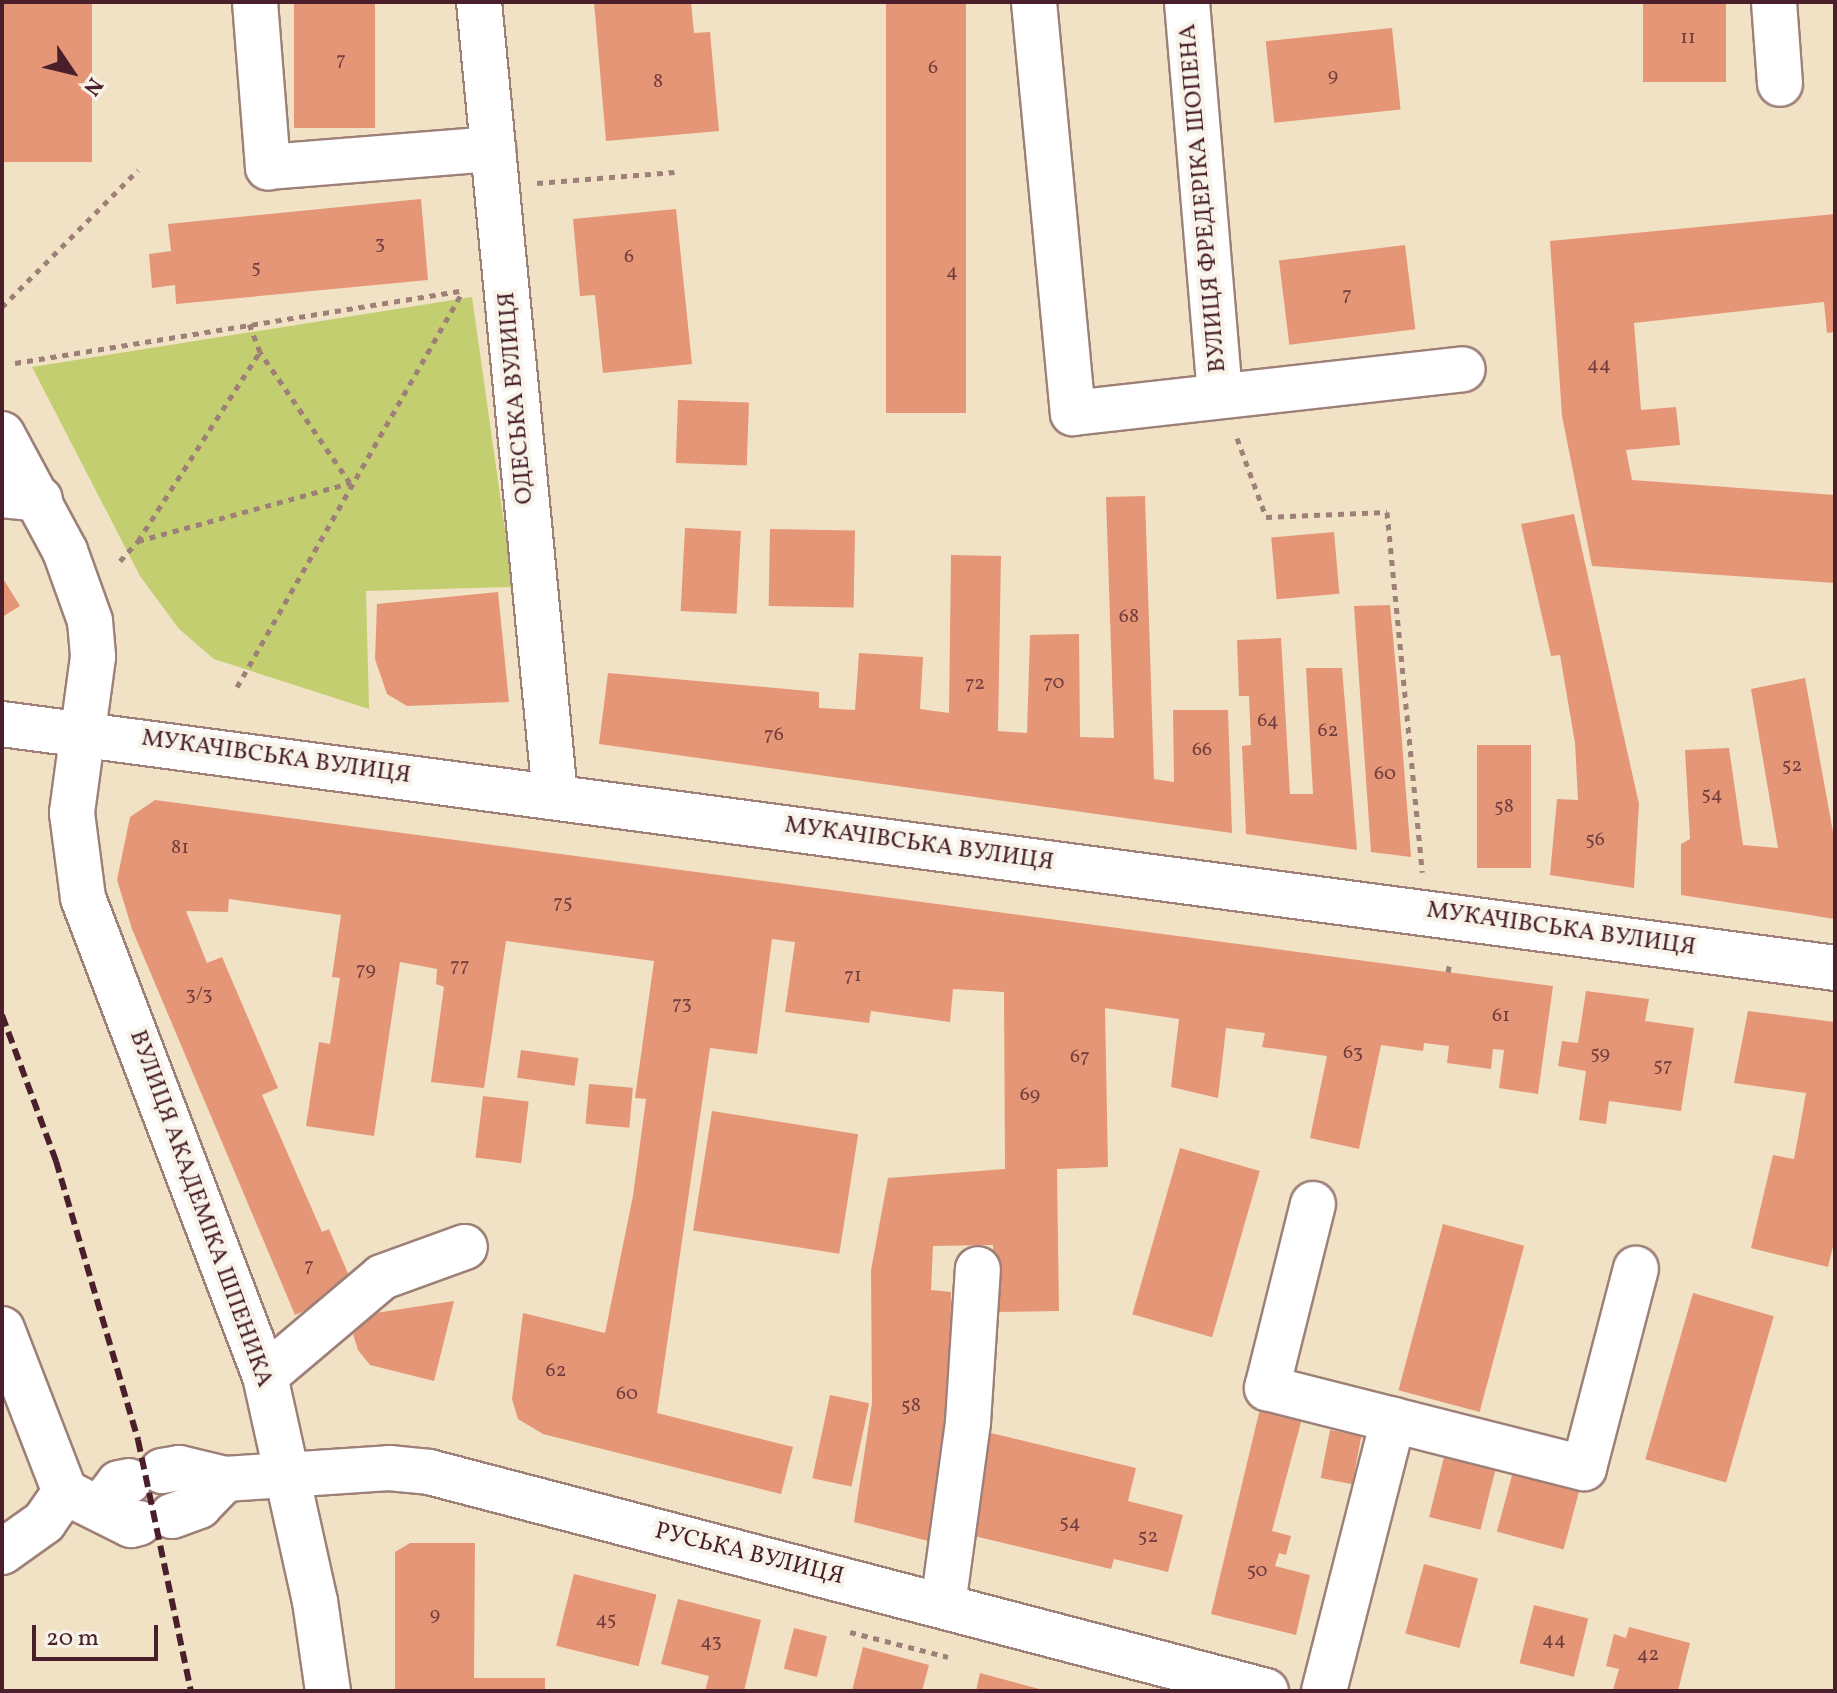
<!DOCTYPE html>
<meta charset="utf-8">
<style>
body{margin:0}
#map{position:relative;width:1837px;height:1693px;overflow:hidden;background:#f1e2c5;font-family:Vollkorn,serif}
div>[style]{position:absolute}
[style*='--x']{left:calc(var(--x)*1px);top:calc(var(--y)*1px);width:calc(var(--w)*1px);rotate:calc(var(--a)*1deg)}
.green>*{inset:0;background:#c2ce6f}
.building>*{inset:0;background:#e59677;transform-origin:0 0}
.path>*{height:5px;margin-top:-2.5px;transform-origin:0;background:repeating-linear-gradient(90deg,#9e8078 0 6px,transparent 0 12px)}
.roads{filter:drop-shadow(2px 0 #9e8078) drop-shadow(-2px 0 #9e8078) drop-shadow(0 2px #9e8078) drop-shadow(0 -2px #9e8078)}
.minor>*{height:44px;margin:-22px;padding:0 22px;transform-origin:22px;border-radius:22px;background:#fff}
.major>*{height:44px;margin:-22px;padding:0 22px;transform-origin:22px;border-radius:22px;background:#fff}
.rail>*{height:6px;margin-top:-3px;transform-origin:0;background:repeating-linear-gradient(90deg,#4a1f2b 0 12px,transparent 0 18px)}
span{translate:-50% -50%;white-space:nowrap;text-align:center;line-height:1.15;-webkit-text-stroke:8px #f7f3e8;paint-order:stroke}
.number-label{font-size:20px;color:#713d3e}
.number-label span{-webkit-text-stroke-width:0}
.street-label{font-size:24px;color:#4a1f2b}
.frame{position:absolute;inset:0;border:4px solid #4a1f2b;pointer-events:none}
.north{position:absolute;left:32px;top:32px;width:80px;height:80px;-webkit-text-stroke:6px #f7f3e8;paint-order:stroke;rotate:125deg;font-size:22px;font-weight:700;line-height:32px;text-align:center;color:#4a1f2b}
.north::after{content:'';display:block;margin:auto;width:28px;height:36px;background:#4a1f2b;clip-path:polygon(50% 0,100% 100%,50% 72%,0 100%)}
.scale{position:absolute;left:32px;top:1625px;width:126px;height:36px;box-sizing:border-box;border:4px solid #4a1f2b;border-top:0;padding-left:10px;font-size:24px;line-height:28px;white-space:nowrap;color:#4a1f2b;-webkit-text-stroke:6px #f7f3e8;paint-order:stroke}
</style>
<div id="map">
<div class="green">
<i style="clip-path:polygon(472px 297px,513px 587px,366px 591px,369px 709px,214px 659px,179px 629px,140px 576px,32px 367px)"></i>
</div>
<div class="building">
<i style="left:2px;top:2px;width:90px;height:160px"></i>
<i style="left:294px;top:2px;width:81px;height:126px"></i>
<i style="clip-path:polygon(594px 2px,691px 2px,694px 33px,710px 32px,719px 131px,606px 141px)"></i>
<i style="left:886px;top:2px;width:80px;height:411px"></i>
<i style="left:1643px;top:2px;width:83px;height:80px"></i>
<i style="left:1392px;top:28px;width:82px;height:127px;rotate:84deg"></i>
<i style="clip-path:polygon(421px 199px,428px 280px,176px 304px,175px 285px,152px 288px,149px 254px,171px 251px,168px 224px)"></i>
<i style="clip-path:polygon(676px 209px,692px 364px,603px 373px,595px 295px,580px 296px,573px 219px)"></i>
<i style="clip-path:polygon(1835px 214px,1835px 332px,1827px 333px,1824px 302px,1634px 323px,1641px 410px,1676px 407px,1680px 445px,1626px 450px,1632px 480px,1835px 495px,1835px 583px,1592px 566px,1562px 416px,1550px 241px)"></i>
<i style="left:1405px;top:245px;width:85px;height:127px;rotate:83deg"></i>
<i style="left:678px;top:400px;width:71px;height:63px;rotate:2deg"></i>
<i style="clip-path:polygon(1145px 496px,1154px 779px,1174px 782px,1173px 710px,1228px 710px,1232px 833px,599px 744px,608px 673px,819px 692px,819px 708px,855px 710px,859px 653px,923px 657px,920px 709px,949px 713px,951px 555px,1001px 556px,998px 731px,1027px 733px,1030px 635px,1079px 634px,1080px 737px,1114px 738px,1106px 497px)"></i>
<i style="clip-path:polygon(1574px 514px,1639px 804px,1634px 888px,1550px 875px,1557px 799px,1578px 800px,1575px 743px,1560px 655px,1551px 656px,1521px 524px)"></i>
<i style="left:685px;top:528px;width:56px;height:83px;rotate:3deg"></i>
<i style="left:770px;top:529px;width:85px;height:77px;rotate:1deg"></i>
<i style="left:1334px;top:532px;width:62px;height:63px;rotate:85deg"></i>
<i style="clip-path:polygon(2px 577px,20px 606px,2px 617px)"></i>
<i style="clip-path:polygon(498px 592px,509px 702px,407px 706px,387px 694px,375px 659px,377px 604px)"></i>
<i style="clip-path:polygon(1390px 605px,1398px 691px,1411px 857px,1371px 852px,1354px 606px)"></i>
<i style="clip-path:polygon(1281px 638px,1290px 794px,1313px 794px,1306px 668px,1342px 668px,1357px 850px,1246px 834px,1242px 746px,1251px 745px,1249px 696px,1239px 696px,1237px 640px)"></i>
<i style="clip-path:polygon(1805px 678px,1835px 843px,1835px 919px,1681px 895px,1681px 844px,1690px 839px,1685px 750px,1729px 748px,1743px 845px,1778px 848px,1751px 689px)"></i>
<i style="left:1477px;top:745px;width:54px;height:123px"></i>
<i style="clip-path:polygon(155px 800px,1553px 986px,1538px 1094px,1499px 1088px,1504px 1050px,1493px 1049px,1491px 1069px,1447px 1063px,1449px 1046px,1424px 1043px,1423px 1051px,1381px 1045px,1359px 1149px,1310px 1138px,1327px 1056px,1262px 1047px,1265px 1033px,1226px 1028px,1218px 1098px,1171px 1087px,1179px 1019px,1105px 1008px,1108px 1167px,1057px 1169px,1059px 1311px,994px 1312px,993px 1245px,933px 1246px,931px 1290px,951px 1292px,950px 1409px,936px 1543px,854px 1522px,872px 1403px,871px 1270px,888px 1178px,1005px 1169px,1004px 992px,953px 989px,950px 1022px,871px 1011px,869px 1023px,785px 1012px,795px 942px,772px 939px,757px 1054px,710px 1048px,657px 1413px,793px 1447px,781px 1494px,543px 1434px,518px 1419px,512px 1399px,523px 1313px,605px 1333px,633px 1196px,646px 1099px,635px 1098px,654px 961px,506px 941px,484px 1088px,431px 1082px,444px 987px,436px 984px,437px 969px,400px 962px,374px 1136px,306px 1126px,319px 1042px,330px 1044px,340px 978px,332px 977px,341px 915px,229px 899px,228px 912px,186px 911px,207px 963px,222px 957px,278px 1088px,262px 1095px,322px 1232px,329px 1229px,350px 1278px,343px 1281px,348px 1292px,295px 1315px,132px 929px,117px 880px,130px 817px)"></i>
<i style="clip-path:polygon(1586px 991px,1649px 999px,1645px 1021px,1694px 1028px,1681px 1111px,1609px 1101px,1606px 1124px,1579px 1120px,1586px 1071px,1558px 1066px,1562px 1041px,1578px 1043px)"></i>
<i style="clip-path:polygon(1748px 1011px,1835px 1022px,1835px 1238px,1828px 1267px,1751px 1248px,1773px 1155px,1794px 1159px,1806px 1093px,1734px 1083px)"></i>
<i style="left:521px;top:1050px;width:58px;height:28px;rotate:8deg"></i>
<i style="left:589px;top:1084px;width:44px;height:40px;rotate:5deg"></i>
<i style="left:483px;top:1096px;width:46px;height:62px;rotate:7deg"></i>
<i style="left:712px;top:1111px;width:148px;height:121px;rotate:9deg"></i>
<i style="left:1180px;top:1148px;width:83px;height:173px;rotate:16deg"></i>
<i style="left:1443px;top:1224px;width:84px;height:172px;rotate:15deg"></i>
<i style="left:1693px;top:1293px;width:84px;height:173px;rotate:16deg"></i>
<i style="clip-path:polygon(454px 1301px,434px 1381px,370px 1365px,358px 1350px,353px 1334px,362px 1315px)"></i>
<i style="left:830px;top:1395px;width:40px;height:85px;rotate:12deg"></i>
<i style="clip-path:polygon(1263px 1396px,1305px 1407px,1272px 1531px,1291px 1536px,1286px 1555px,1279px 1553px,1275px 1566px,1310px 1575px,1296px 1635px,1211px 1614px)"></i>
<i style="left:1330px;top:1430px;width:32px;height:49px;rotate:11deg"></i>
<i style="clip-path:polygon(987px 1432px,1136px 1468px,1128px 1501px,1183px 1515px,1168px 1572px,1114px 1559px,1111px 1569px,962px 1533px)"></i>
<i style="left:1446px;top:1449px;width:53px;height:70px;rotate:14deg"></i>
<i style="left:1515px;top:1464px;width:69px;height:70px;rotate:15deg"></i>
<i style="clip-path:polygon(410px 1543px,475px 1543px,474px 1678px,545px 1678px,545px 1691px,395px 1691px,395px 1552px)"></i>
<i style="left:1424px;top:1564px;width:56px;height:72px;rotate:15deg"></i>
<i style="left:574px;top:1574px;width:85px;height:74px;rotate:14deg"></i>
<i style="clip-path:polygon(678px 1599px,761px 1620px,744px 1691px,705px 1691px,709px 1676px,661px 1664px)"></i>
<i style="left:1534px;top:1605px;width:56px;height:60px;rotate:14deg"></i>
<i style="clip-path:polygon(1629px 1627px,1690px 1643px,1678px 1691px,1613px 1690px,1619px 1669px,1606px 1666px,1614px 1634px,1626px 1638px)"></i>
<i style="left:794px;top:1628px;width:34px;height:42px;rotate:14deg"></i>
<i style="clip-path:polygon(863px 1647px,929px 1665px,922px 1691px,852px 1691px)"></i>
<i style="clip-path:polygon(980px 1673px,1043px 1690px,1043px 1691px,976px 1691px)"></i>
</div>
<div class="path">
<i style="--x:537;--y:183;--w:138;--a:-4.6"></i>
<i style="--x:2;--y:307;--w:193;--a:-45.2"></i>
<i style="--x:15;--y:363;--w:455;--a:-9.2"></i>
<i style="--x:1237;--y:438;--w:84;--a:69.8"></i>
<i style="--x:1266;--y:517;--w:121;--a:-2.4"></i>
<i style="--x:1387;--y:512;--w:362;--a:84.4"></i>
<i style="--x:138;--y:541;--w:220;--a:-15.3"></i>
<i style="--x:350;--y:483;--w:159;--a:-124.5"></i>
<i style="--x:260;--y:352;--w:30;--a:-111"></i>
<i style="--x:120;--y:561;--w:27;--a:-48"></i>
<i style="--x:138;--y:541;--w:225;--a:-57.2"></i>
<i style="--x:237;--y:687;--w:456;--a:-60.3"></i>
<i style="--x:1448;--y:972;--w:10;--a:-79"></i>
<i style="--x:850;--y:1632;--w:101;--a:14.3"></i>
</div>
<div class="roads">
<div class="minor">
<i style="--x:255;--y:2;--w:166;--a:85.5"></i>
<i style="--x:268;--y:167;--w:226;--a:-4.6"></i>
<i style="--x:479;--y:2;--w:797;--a:84.53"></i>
<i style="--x:1034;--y:2;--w:413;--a:84.6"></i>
<i style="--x:1073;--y:413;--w:392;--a:-6.4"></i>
<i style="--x:1187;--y:2;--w:394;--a:85.2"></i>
<i style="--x:1774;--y:2;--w:82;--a:85.8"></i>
<i style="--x:2;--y:495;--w:38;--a:6"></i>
<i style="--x:1313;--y:1204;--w:190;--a:104"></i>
<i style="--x:1267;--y:1388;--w:327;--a:14.2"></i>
<i style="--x:1584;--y:1468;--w:206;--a:-75.4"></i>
<i style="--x:265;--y:1376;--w:153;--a:-40.2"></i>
<i style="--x:382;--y:1277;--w:88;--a:-19.9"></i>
<i style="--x:2;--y:1552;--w:52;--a:-35.5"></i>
<i style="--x:44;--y:1522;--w:37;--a:-55"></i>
<i style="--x:943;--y:1605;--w:185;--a:-82.2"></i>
<i style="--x:968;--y:1422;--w:153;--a:-86.3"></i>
<i style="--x:1324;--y:1691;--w:280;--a:-75.7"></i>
</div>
<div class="major">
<i style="--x:2;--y:434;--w:133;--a:61.7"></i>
<i style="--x:65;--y:551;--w:74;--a:70.3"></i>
<i style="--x:90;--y:621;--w:36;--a:85"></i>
<i style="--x:93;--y:657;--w:157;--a:97.7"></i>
<i style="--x:72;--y:813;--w:86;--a:82.6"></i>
<i style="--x:83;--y:898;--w:511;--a:69.16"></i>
<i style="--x:265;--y:1376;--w:230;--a:77.5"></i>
<i style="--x:315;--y:1601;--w:91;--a:81.8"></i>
<i style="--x:2;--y:724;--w:1849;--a:7.58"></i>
<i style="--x:2;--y:1329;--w:175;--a:68.9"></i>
<i style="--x:65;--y:1492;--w:74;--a:26.6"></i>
<i style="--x:131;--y:1525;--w:8;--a:-14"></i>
<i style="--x:162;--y:1471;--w:17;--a:-10"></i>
<i style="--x:179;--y:1468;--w:47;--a:13.4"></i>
<i style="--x:225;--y:1479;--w:164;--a:-3.8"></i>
<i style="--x:389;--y:1468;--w:40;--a:5.7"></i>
<i style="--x:429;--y:1472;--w:865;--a:14.66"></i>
<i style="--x:100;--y:1508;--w:31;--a:-53"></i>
<i style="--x:119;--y:1483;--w:10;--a:-11"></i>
<i style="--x:172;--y:1516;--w:29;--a:-20"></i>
<i style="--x:199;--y:1506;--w:37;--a:-46"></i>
</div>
</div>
<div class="rail">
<i style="--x:2;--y:1015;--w:156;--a:69.7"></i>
<i style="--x:56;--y:1161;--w:291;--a:73.6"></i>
<i style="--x:138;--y:1440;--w:257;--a:78.1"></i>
</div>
<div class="number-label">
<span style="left:1688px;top:38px">11</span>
<span style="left:341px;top:60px">7</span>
<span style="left:933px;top:68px">6</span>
<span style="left:1333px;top:76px">9</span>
<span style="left:658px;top:82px">8</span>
<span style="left:380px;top:244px">3</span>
<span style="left:629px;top:257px">6</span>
<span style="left:256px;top:268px">5</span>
<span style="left:952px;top:272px">4</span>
<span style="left:1347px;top:295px">7</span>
<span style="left:1599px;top:365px">44</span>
<span style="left:1129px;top:617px">68</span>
<span style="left:1054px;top:683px">70</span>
<span style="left:975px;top:684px">72</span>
<span style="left:1268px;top:721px">64</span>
<span style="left:1328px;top:731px">62</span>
<span style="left:774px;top:735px">76</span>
<span style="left:1202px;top:750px">66</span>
<span style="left:1792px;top:766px">52</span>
<span style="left:1385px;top:774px">60</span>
<span style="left:1712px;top:795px">54</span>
<span style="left:1504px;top:807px">58</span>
<span style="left:1595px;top:840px">56</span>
<span style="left:180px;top:848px">81</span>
<span style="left:563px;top:903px">75</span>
<span style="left:460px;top:966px">77</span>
<span style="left:366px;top:970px">79</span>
<span style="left:853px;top:976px">71</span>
<span style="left:199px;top:995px">3/3</span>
<span style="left:682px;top:1004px">73</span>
<span style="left:1501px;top:1016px">61</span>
<span style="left:1353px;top:1053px">63</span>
<span style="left:1600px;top:1054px">59</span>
<span style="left:1080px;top:1057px">67</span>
<span style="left:1663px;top:1066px">57</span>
<span style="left:1030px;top:1095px">69</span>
<span style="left:309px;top:1266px">7</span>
<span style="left:556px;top:1371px">62</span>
<span style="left:627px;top:1394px">60</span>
<span style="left:911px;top:1406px">58</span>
<span style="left:1070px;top:1523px">54</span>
<span style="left:1148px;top:1537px">52</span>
<span style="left:1257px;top:1571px">50</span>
<span style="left:435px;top:1615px">9</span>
<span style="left:606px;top:1620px">45</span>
<span style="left:1554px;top:1640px">44</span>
<span style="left:711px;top:1642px">43</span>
<span style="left:1648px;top:1655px">42</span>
</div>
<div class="street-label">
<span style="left:1204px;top:198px;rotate:-95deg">ВУЛИЦЯ ФРЕДЕРІКА ШОПЕНА</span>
<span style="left:517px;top:398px;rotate:-95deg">ОДЕСЬКА ВУЛИЦЯ</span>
<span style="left:276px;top:758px;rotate:8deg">МУКАЧІВСЬКА ВУЛИЦЯ</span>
<span style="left:919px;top:845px;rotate:8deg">МУКАЧІВСЬКА ВУЛИЦЯ</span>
<span style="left:1561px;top:930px;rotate:8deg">МУКАЧІВСЬКА ВУЛИЦЯ</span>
<span style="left:200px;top:1209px;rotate:70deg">ВУЛИЦЯ АКАДЕМІКА ШПЕНИКА</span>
<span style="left:749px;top:1555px;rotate:14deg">РУСЬКА ВУЛИЦЯ</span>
</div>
<div class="frame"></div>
<div class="north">N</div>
<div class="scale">20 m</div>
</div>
